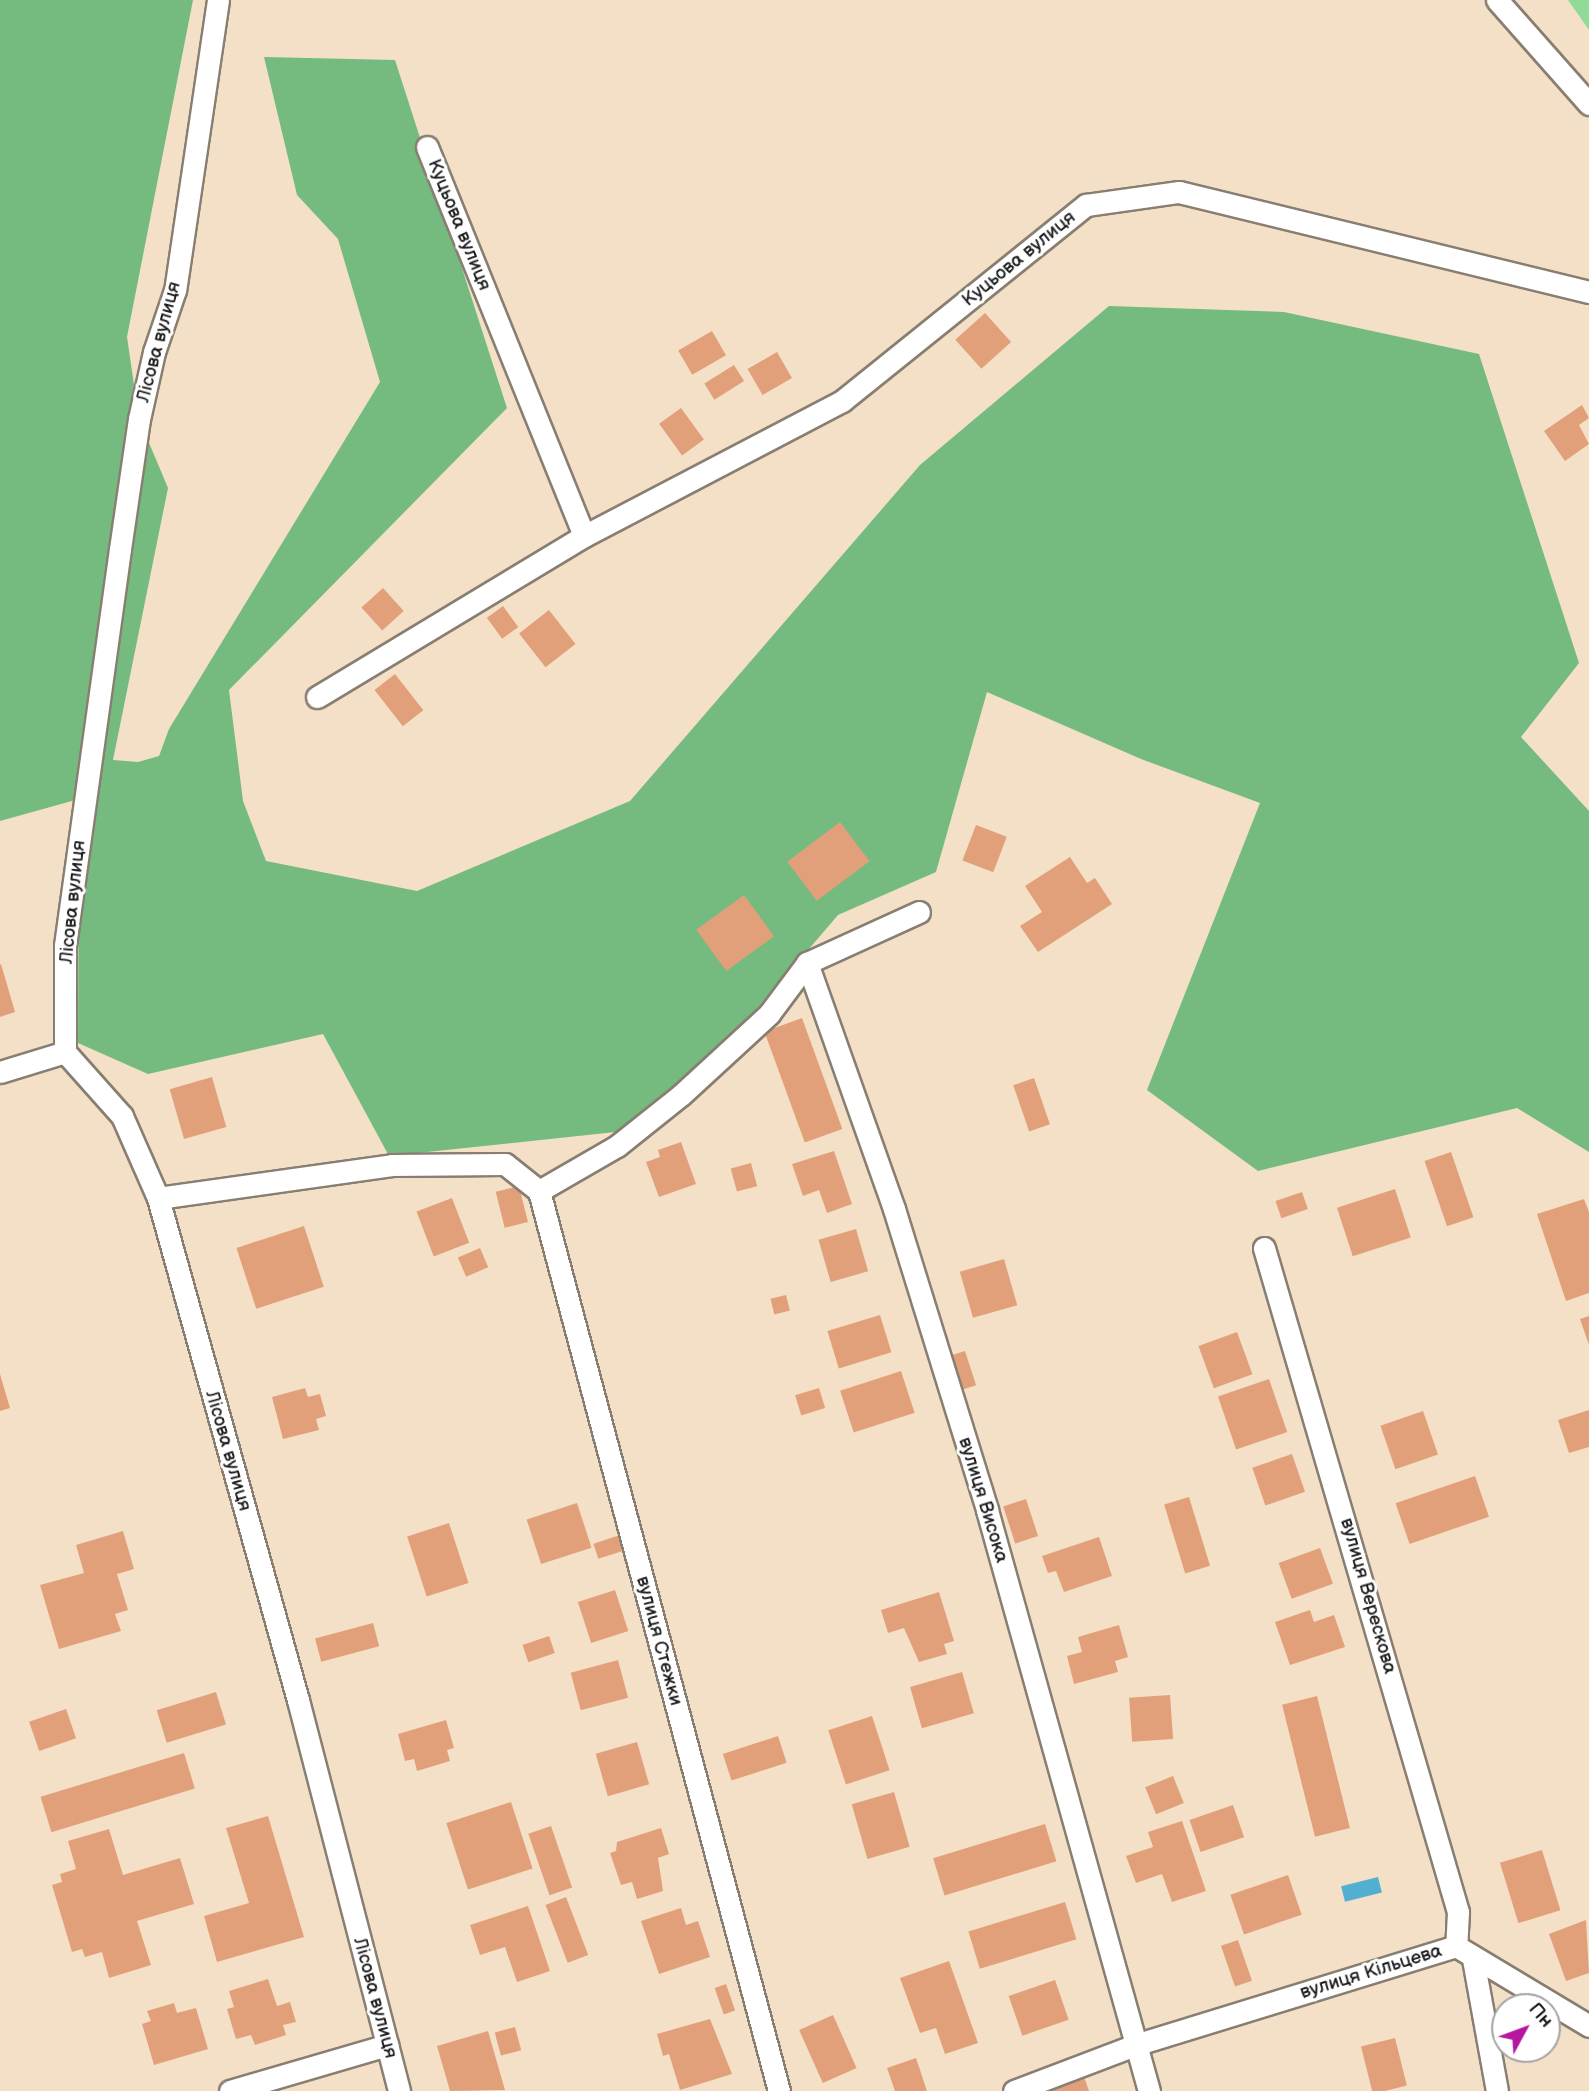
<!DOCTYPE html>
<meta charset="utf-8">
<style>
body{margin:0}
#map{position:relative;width:1589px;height:2091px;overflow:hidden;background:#f4e0c6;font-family:"Balsamiq Sans",sans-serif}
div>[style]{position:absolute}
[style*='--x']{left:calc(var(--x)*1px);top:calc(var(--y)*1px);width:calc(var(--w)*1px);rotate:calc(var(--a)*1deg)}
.green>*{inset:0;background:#92db96}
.forest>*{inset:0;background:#75bb7f}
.water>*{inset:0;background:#53afd1;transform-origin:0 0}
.building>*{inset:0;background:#e2a07a;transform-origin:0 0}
.roads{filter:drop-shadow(2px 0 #887e71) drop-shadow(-2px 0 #887e71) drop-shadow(0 2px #887e71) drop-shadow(0 -2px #887e71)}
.minor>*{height:21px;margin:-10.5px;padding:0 10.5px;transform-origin:10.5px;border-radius:10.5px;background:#fff}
span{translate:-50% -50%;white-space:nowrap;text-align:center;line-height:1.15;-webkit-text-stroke:6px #fff;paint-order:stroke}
.street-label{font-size:19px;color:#1c1c1c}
.north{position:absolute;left:1491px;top:1993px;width:70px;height:70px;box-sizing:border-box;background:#fff;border:2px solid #a4a4a4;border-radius:50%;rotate:49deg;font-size:19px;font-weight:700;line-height:28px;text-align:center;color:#1c1c1c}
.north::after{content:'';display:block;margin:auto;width:24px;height:32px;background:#b5179e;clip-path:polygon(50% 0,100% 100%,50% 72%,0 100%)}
</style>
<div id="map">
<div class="green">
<i style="clip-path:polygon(1568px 0,1589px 0,1589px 30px)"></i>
</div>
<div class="forest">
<i style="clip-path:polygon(0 0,193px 0,127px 337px,139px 419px,168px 488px,113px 760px,138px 762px,159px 756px,169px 729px,380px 382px,338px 239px,297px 195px,264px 57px,395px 60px,507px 408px,229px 690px,243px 801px,266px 861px,417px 891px,630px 801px,920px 465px,1109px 306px,1284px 312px,1479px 354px,1579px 663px,1521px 737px,1589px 811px,1589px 1152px,1517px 1108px,1258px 1171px,1147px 1090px,1260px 803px,1141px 759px,987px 692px,936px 872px,838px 915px,725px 1047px,625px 1131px,389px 1156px,323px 1034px,148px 1074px,78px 1043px,79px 799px,0 821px)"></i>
</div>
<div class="water">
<i style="left:1378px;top:1877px;width:16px;height:38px;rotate:76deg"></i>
</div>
<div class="building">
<i style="left:985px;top:313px;width:39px;height:40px;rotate:48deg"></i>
<i style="left:712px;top:331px;width:28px;height:39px;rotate:60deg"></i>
<i style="left:777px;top:352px;width:30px;height:34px;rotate:60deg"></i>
<i style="left:734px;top:365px;width:19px;height:35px;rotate:58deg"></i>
<i style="clip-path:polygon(1582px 405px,1589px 418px,1579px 425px,1589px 444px,1565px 461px,1544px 431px)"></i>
<i style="left:681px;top:408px;width:39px;height:27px;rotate:54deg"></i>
<i style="left:383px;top:588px;width:31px;height:29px;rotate:48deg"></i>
<i style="left:503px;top:606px;width:26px;height:20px;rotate:54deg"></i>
<i style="left:549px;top:610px;width:43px;height:38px;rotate:52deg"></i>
<i style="left:395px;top:674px;width:46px;height:26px;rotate:52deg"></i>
<i style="left:840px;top:822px;width:49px;height:66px;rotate:53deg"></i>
<i style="left:976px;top:825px;width:33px;height:38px;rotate:21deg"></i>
<i style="clip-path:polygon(1070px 857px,1087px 883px,1095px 878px,1112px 904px,1038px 952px,1020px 926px,1042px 912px,1025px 886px)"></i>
<i style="left:744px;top:895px;width:51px;height:59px;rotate:54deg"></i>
<i style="clip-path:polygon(1px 964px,15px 1012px,0 1017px,0 965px)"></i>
<i style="left:802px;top:1018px;width:118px;height:40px;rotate:70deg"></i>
<i style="left:212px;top:1077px;width:52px;height:44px;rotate:74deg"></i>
<i style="left:1034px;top:1078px;width:49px;height:22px;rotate:71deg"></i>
<i style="clip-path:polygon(681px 1142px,696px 1184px,659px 1197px,646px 1162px,660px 1157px,658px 1150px)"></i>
<i style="clip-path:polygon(834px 1151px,852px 1204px,827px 1213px,819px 1190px,803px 1196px,792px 1164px)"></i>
<i style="left:1451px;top:1152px;width:69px;height:28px;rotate:71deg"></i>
<i style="left:751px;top:1163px;width:24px;height:21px;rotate:75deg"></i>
<i style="left:519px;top:1186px;width:37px;height:24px;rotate:76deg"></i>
<i style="left:1395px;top:1189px;width:51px;height:61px;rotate:72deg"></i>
<i style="left:1302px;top:1192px;width:18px;height:28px;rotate:71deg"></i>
<i style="left:452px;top:1198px;width:48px;height:38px;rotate:69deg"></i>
<i style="clip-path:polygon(1584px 1199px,1589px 1212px,1589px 1293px,1566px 1301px,1537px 1214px)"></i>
<i style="left:304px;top:1226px;width:64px;height:71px;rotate:72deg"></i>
<i style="left:856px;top:1229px;width:44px;height:39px;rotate:74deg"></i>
<i style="left:480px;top:1248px;width:21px;height:24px;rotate:67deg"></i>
<i style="left:1004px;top:1259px;width:48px;height:46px;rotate:74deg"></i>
<i style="left:786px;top:1295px;width:16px;height:16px;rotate:76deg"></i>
<i style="left:880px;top:1315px;width:39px;height:55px;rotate:73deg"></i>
<i style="clip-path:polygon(1589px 1316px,1589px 1345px,1580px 1319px)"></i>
<i style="left:1237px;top:1332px;width:45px;height:41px;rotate:70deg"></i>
<i style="left:965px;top:1351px;width:36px;height:19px;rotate:72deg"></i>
<i style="left:901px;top:1371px;width:44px;height:64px;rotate:72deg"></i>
<i style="clip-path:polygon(0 1374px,10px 1408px,0 1411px)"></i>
<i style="left:1269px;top:1379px;width:56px;height:54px;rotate:71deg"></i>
<i style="clip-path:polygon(305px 1388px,308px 1397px,320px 1394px,326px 1416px,316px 1419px,319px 1430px,283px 1439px,272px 1397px)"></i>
<i style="left:819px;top:1388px;width:21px;height:25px;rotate:73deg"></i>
<i style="clip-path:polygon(1589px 1410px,1589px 1447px,1569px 1453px,1558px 1420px)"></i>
<i style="left:1423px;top:1411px;width:46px;height:45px;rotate:71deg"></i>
<i style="left:1292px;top:1454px;width:40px;height:42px;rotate:71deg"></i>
<i style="left:1475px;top:1476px;width:43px;height:84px;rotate:71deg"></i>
<i style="left:1189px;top:1497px;width:72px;height:26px;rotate:73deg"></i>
<i style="left:1026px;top:1499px;width:39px;height:24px;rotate:72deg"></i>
<i style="left:577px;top:1503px;width:47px;height:53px;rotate:72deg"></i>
<i style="left:449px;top:1523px;width:63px;height:44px;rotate:72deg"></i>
<i style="clip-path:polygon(123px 1531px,134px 1569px,117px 1574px,128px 1610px,115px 1614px,121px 1631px,59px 1649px,40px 1585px,84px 1573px,76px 1545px)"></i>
<i style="left:620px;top:1535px;width:16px;height:28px;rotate:72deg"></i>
<i style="clip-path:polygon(1099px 1537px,1112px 1576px,1064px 1592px,1056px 1571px,1048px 1573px,1042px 1556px)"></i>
<i style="left:1320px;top:1548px;width:38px;height:44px;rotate:70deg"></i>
<i style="left:615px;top:1590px;width:43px;height:39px;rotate:72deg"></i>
<i style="clip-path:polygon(939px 1592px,954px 1641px,944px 1644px,947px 1654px,919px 1662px,904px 1628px,888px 1633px,881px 1610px)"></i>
<i style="clip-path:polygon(1310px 1610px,1314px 1622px,1334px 1615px,1345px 1647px,1290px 1665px,1275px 1622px)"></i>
<i style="left:373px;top:1623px;width:24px;height:60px;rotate:75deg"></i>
<i style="clip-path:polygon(1119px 1625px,1128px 1657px,1115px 1661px,1118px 1672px,1074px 1684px,1067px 1656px,1082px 1652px,1078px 1637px)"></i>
<i style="left:549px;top:1636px;width:18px;height:28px;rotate:71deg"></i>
<i style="left:618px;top:1660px;width:39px;height:49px;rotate:75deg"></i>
<i style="left:962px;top:1672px;width:43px;height:54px;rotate:74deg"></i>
<i style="left:216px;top:1692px;width:34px;height:62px;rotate:73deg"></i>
<i style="left:1170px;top:1695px;width:44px;height:41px;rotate:86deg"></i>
<i style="left:1317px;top:1696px;width:136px;height:36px;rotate:76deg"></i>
<i style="left:66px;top:1709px;width:31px;height:39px;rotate:71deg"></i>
<i style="left:872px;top:1716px;width:57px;height:46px;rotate:72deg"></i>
<i style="clip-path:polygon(446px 1720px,454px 1748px,447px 1750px,450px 1761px,417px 1771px,414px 1759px,405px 1761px,398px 1734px)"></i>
<i style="left:778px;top:1736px;width:28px;height:58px;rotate:72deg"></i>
<i style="left:637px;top:1742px;width:44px;height:43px;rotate:74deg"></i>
<i style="left:184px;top:1753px;width:37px;height:150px;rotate:73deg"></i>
<i style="left:1173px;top:1776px;width:29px;height:30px;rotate:68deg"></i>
<i style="left:894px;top:1792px;width:57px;height:44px;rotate:74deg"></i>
<i style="left:511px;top:1802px;width:70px;height:68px;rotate:72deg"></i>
<i style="left:1233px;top:1805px;width:34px;height:46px;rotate:71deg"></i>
<i style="clip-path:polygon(268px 1816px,304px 1937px,217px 1962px,204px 1916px,249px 1903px,226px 1828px)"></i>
<i style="clip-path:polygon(1182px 1821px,1206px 1891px,1172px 1902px,1162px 1874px,1136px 1883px,1126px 1856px,1153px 1847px,1148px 1832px)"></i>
<i style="left:1045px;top:1824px;width:39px;height:117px;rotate:73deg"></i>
<i style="left:551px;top:1826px;width:65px;height:24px;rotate:71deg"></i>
<i style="clip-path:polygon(661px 1828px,669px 1854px,658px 1858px,663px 1891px,637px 1899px,632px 1882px,621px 1885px,610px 1853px,616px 1851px,617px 1842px)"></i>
<i style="clip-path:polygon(109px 1829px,123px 1875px,180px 1858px,194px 1904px,137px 1921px,151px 1965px,109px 1978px,102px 1952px,85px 1957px,82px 1949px,72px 1952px,52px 1885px,62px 1882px,60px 1874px,76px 1869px,68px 1841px)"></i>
<i style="left:1542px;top:1850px;width:63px;height:44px;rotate:73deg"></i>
<i style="left:1288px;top:1875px;width:42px;height:61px;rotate:71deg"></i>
<i style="left:566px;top:1897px;width:62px;height:22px;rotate:69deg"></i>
<i style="left:1065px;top:1902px;width:39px;height:101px;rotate:73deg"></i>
<i style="clip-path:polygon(528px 1906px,550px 1971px,517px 1982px,505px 1947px,480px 1955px,470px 1925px)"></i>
<i style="clip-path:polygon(681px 1908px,686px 1925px,698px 1921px,710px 1957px,659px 1974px,641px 1921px)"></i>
<i style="clip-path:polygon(1586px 1920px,1589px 1973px,1566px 1981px,1549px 1934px)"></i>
<i style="left:1238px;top:1940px;width:43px;height:18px;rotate:71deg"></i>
<i style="clip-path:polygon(949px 1961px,978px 2043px,945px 2054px,936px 2028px,920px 2033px,900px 1978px)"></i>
<i style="clip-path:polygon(268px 1979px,277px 2006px,290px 2002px,296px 2022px,283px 2025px,286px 2035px,255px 2045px,251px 2035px,236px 2039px,227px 2009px,234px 2007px,229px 1991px)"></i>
<i style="left:1055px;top:1980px;width:42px;height:49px;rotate:71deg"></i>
<i style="left:726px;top:1984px;width:28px;height:12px;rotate:71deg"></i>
<i style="clip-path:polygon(174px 2003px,177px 2013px,196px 2008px,208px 2049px,154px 2065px,142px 2024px,151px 2021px,147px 2011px)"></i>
<i style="left:833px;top:2015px;width:58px;height:37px;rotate:66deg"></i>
<i style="clip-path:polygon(710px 2019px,732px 2074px,680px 2090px,669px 2054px,663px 2056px,657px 2034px)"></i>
<i style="left:515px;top:2027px;width:24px;height:21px;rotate:75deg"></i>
<i style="clip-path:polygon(488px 2031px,505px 2090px,450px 2091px,437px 2046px)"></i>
<i style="left:1395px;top:2038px;width:49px;height:35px;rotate:76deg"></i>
<i style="clip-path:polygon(916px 2058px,927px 2091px,895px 2091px,887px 2068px)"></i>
<i style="clip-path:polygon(1084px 2077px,1089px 2091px,1042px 2091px)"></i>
</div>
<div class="roads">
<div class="minor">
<i style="--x:218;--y:0;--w:293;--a:98.4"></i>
<i style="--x:175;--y:290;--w:65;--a:108.7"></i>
<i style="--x:154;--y:352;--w:69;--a:102.6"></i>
<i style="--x:139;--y:419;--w:131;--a:98.3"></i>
<i style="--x:120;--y:549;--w:400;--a:97.9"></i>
<i style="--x:65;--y:945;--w:107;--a:90"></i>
<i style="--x:65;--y:1052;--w:86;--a:48.3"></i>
<i style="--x:122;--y:1116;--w:90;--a:66.3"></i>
<i style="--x:158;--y:1198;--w:521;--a:74.42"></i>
<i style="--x:298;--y:1700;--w:404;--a:75.5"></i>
<i style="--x:1497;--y:0;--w:139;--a:48.5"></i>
<i style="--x:427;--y:147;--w:419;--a:68"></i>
<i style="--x:317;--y:697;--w:312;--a:-31.1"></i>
<i style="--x:584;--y:536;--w:291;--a:-27.6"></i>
<i style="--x:842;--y:401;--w:313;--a:-38.8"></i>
<i style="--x:1086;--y:205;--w:94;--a:-8"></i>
<i style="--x:1179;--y:192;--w:422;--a:13.7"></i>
<i style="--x:807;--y:963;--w:261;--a:70.5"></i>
<i style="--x:894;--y:1209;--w:315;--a:72.8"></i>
<i style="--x:987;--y:1510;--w:603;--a:74.42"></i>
<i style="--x:0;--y:1072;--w:68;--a:-17.1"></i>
<i style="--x:539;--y:1191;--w:931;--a:75.07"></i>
<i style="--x:158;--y:1198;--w:236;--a:-8"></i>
<i style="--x:392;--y:1165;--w:113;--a:-0.5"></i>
<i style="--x:505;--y:1164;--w:43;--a:38.5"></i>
<i style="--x:539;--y:1191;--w:90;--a:-30"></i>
<i style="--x:617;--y:1146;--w:82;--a:-38.6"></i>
<i style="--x:681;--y:1095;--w:120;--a:-42.6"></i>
<i style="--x:769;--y:1014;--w:64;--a:-53.3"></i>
<i style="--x:807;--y:963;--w:123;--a:-24.5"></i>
<i style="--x:1264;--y:1248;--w:692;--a:73.71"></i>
<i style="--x:1458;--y:1912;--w:34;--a:93"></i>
<i style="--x:1473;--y:1959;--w:134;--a:79.7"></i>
<i style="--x:230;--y:2091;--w:164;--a:-16.3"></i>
<i style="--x:1014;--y:2091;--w:133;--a:-20.8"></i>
<i style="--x:1138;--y:2044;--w:333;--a:-17.1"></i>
<i style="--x:1456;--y:1946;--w:155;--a:31"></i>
</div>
</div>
<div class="street-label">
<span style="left:459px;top:225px;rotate:68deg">Куцьова вулиця</span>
<span style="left:1019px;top:259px;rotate:-39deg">Куцьова вулиця</span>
<span style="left:159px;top:342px;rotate:-75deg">Лісова вулиця</span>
<span style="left:73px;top:902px;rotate:-84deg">Лісова вулиця</span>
<span style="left:228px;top:1451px;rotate:74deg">Лісова вулиця</span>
<span style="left:983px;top:1500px;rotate:73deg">вулиця Висока</span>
<span style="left:1368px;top:1596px;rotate:74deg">вулиця Верескова</span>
<span style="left:659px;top:1641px;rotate:75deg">вулиця Стежки</span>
<span style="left:1371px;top:1972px;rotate:-17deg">вулиця Кільцева</span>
<span style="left:375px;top:1998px;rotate:75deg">Лісова вулиця</span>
</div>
<div class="north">Пн</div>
</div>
